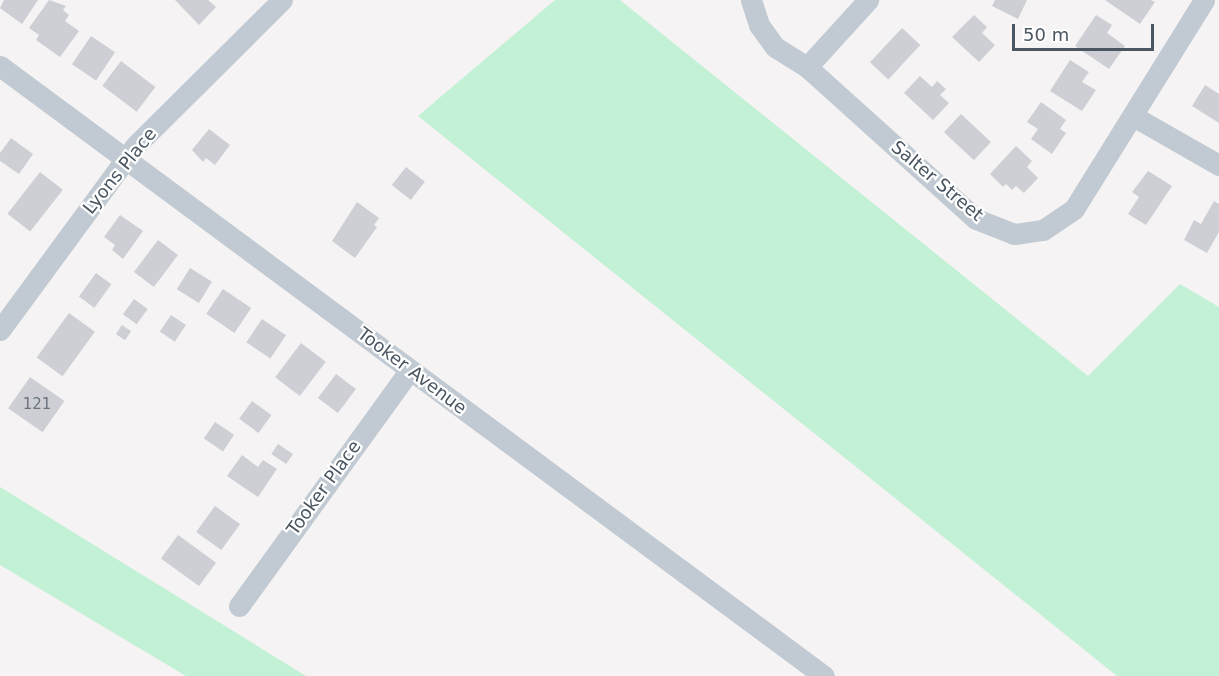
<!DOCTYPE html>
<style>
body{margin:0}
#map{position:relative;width:1219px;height:676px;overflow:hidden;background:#f5f3f3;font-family:"DejaVu Sans",sans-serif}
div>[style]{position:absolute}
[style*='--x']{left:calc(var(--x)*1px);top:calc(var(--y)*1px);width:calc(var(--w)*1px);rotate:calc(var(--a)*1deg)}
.green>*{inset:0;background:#c3f1d5}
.building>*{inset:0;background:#cdcfd5;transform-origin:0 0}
.minor>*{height:21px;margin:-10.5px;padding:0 10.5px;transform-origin:10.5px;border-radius:10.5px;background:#c1cad2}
span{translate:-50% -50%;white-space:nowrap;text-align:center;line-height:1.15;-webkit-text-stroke:4.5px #fff;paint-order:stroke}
.number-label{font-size:15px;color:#6b747e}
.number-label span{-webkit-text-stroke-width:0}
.street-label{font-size:18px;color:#4a5661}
.scale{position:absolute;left:1012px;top:24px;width:142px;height:27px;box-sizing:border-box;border:3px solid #4a5661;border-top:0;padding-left:8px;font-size:18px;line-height:21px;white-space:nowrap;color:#4a5661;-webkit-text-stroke:4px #fff;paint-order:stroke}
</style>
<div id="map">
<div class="green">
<i style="clip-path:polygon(555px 0,620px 0,1088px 376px,1180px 284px,1219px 307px,1219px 676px,1117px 676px,418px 116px)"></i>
<i style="clip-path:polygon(0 487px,306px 676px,186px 676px,0 565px)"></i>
</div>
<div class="building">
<i style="clip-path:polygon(4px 0,38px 0,22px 24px,0 8px)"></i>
<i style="clip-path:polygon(49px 0,66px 6px,63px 10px,69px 15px,65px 21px,79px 31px,60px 57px,36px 40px,39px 35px,29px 28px)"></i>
<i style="clip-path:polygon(175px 0,208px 0,216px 7px,199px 25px)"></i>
<i style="clip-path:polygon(995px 0,1027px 0,1018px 19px,992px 6px)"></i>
<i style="clip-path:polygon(1105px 0,1151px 0,1155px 2px,1140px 24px)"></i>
<i style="clip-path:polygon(974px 15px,987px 27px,982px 33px,995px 45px,979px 62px,952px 37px)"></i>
<i style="clip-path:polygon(1096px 15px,1112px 25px,1107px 33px,1125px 46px,1109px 69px,1075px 46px)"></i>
<i style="left:902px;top:28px;width:25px;height:47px;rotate:43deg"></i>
<i style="left:91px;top:36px;width:29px;height:34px;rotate:34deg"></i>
<i style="clip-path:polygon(1070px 60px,1089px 72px,1082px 82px,1096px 90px,1082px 111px,1050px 91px)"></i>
<i style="left:121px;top:61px;width:43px;height:31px;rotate:37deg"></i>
<i style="clip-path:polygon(920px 76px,932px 87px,937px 81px,946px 89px,940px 95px,949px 103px,933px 120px,904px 93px)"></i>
<i style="clip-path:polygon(1205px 85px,1219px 94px,1219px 123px,1192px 106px)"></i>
<i style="clip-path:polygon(1041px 102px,1066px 120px,1060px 129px,1066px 133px,1052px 154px,1031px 139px,1038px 129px,1027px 122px)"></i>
<i style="left:961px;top:114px;width:41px;height:25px;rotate:43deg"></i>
<i style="clip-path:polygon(209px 129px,230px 145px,215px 165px,206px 158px,203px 162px,192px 150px)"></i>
<i style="clip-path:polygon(11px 138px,33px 154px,19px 174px,0 161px,0 153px)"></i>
<i style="clip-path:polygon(1016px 146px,1032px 161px,1027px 167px,1038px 178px,1024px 193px,1016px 186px,1012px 190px,1006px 184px,1003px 187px,990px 174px)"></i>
<i style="left:406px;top:167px;width:24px;height:23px;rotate:38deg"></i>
<i style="clip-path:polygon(1148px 171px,1172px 186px,1146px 225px,1128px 214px,1139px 197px,1132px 192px)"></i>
<i style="left:40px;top:172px;width:29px;height:53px;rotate:38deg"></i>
<i style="clip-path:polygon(1214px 201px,1219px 204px,1219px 232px,1207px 253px,1184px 240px,1194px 220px,1201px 224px)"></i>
<i style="clip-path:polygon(357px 202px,379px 218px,374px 225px,377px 227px,355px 258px,332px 241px)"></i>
<i style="clip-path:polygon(120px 215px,143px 231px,123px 259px,112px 250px,115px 245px,104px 237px)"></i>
<i style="left:158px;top:240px;width:25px;height:40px;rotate:37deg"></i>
<i style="left:190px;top:268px;width:26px;height:25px;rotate:32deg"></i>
<i style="left:96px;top:273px;width:19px;height:29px;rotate:36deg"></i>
<i style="left:223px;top:289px;width:34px;height:30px;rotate:34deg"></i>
<i style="left:134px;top:299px;width:17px;height:19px;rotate:36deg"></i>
<i style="left:69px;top:313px;width:32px;height:55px;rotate:36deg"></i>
<i style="left:171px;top:315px;width:18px;height:20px;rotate:34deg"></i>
<i style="left:262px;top:319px;width:29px;height:28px;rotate:34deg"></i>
<i style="left:122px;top:325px;width:11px;height:11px;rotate:34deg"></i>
<i style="left:301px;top:343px;width:31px;height:43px;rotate:37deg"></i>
<i style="left:336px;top:374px;width:25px;height:30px;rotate:37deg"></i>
<i style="left:30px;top:377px;width:42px;height:38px;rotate:35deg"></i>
<i style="left:252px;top:401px;width:24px;height:22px;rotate:36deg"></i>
<i style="left:215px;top:422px;width:23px;height:20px;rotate:34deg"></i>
<i style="left:278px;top:444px;width:18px;height:12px;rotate:34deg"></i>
<i style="clip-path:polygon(242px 455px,258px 467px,263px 460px,277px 469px,258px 497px,227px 476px)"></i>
<i style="left:215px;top:506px;width:31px;height:32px;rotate:36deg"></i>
<i style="left:178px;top:535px;width:47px;height:29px;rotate:36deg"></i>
</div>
<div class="minor">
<i style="--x:751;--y:0;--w:26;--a:72"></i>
<i style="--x:759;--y:25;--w:27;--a:54"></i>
<i style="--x:775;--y:47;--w:38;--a:32"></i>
<i style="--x:807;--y:67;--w:227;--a:42"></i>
<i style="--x:976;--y:219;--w:41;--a:21.5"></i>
<i style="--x:1014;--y:234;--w:29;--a:-8"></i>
<i style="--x:1043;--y:230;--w:37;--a:-34"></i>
<i style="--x:1074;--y:209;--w:246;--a:-58.1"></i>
<i style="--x:0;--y:66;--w:1025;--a:36.51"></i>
<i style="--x:807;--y:67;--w:91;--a:-47.7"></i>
<i style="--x:1133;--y:116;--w:99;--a:29.7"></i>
<i style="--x:0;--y:330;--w:228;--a:-53.7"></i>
<i style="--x:135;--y:146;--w:207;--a:-44.8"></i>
<i style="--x:239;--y:606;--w:291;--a:-54.1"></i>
</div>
<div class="number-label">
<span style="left:37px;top:405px">121</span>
</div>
<div class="street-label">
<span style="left:120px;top:171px;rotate:-51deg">Lyons Place</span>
<span style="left:937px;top:181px;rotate:40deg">Salter Street</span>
<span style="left:412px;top:371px;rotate:37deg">Tooker Avenue</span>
<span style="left:324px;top:488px;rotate:-54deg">Tooker Place</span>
</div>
<div class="scale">50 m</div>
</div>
